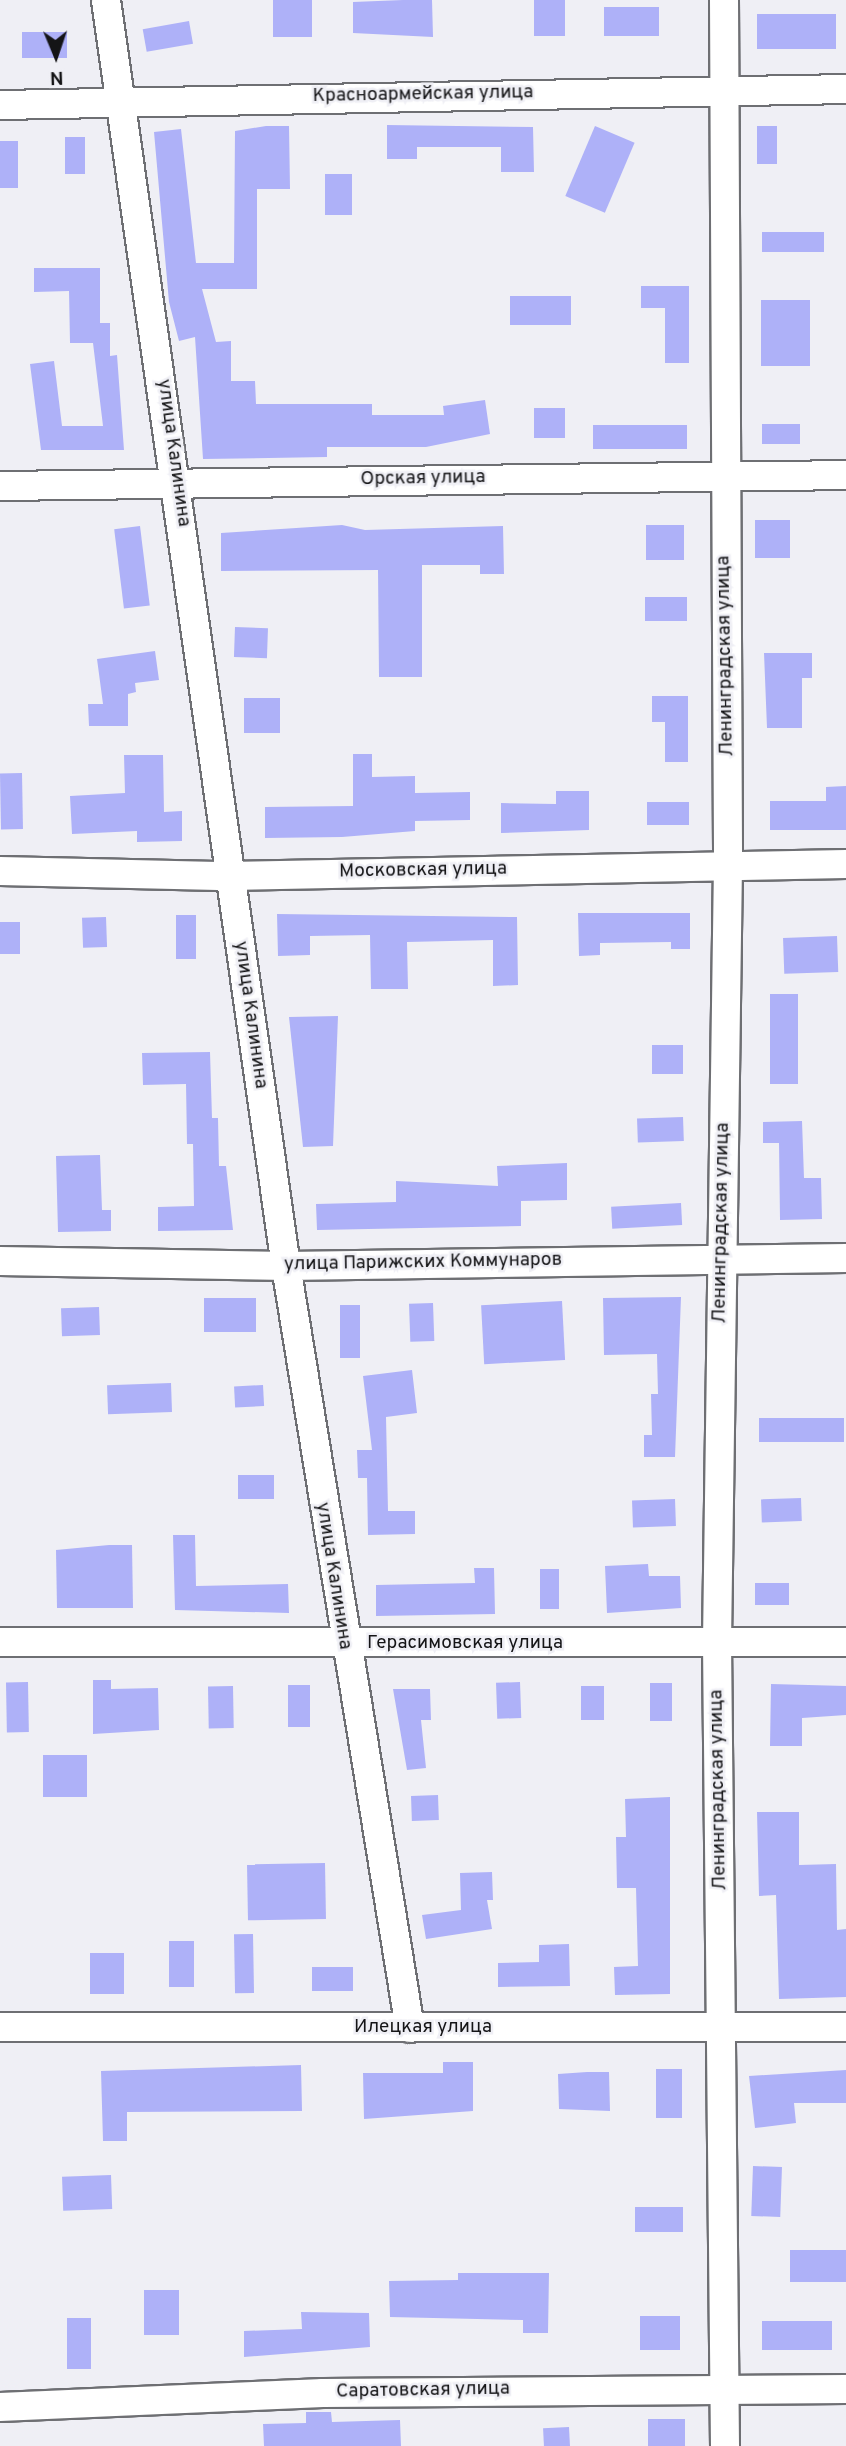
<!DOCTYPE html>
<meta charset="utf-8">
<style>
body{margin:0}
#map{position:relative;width:846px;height:2446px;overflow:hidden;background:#efeff5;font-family:Overpass,sans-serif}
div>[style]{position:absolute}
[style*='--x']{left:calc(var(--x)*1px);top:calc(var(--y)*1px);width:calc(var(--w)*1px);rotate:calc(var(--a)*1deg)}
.building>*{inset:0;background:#aeb1f8;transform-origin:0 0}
.roads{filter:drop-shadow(2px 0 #6e6f73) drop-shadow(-2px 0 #6e6f73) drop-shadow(0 2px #6e6f73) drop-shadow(0 -2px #6e6f73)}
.minor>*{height:28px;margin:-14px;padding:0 14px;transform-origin:14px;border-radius:14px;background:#fff}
span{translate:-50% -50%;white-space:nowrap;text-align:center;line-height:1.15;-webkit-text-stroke:5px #efeff5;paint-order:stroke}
.street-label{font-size:19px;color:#141416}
.north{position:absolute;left:21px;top:21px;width:70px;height:70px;-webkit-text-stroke:5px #efeff5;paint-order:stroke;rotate:178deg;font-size:19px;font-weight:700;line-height:28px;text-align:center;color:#141416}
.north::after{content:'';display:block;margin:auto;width:24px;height:32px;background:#141416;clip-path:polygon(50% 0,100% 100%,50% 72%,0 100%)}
</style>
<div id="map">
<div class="building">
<i style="left:273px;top:0;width:39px;height:37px"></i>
<i style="clip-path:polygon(403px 0,432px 0,433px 37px,353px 33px,353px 2px)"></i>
<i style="left:534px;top:0;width:31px;height:36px"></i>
<i style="left:659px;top:7px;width:29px;height:55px;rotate:90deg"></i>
<i style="left:757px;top:14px;width:79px;height:35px"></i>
<i style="left:189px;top:21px;width:23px;height:47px;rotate:80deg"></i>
<i style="left:67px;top:32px;width:26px;height:45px;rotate:90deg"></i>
<i style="clip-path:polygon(387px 125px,533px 127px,534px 172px,501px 172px,501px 147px,417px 147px,417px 159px,387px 159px)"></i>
<i style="clip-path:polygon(266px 126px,289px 126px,290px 189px,257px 189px,257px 289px,202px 289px,216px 342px,231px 341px,231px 381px,255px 381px,256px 404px,372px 404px,372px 415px,444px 415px,443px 406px,485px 400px,490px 434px,426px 447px,327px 447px,327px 457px,203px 459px,195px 337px,179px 341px,169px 302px,154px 132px,181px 129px,196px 263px,234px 263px,235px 131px)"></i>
<i style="left:595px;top:126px;width:43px;height:76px;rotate:23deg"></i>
<i style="left:757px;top:126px;width:20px;height:38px"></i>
<i style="left:65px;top:137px;width:20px;height:37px"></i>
<i style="left:0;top:141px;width:18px;height:47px"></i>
<i style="left:325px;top:174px;width:27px;height:41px"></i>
<i style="left:762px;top:232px;width:62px;height:20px"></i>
<i style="clip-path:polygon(34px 268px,100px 268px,100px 323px,110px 323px,110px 356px,117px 355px,124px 450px,41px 450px,30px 364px,54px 361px,62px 426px,103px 426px,93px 343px,70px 343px,69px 291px,34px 292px)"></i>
<i style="clip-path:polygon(641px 286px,689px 286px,689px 363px,665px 363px,665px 308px,641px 308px)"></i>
<i style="left:510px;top:296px;width:61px;height:29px"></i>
<i style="left:761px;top:300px;width:49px;height:66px"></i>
<i style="left:534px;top:408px;width:31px;height:30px"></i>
<i style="left:762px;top:424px;width:38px;height:20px"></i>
<i style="left:687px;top:425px;width:24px;height:94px;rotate:90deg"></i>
<i style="left:755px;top:520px;width:35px;height:38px"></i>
<i style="clip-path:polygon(342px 525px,365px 530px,503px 526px,504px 574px,480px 574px,480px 565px,422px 565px,422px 677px,379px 677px,378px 570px,221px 571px,221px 533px)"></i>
<i style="left:646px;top:525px;width:38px;height:35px"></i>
<i style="left:140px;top:526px;width:80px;height:26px;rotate:83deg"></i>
<i style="left:687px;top:597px;width:24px;height:42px;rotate:90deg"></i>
<i style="left:235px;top:627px;width:33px;height:30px;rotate:2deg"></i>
<i style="clip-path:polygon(155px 651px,159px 680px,135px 683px,136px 692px,128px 694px,128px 726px,89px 726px,88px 704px,103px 704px,97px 659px)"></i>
<i style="clip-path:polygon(764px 653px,812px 653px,812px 678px,802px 678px,802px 728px,767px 728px)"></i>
<i style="clip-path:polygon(652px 696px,688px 696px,688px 762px,665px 762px,665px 722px,652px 722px)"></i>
<i style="left:280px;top:698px;width:35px;height:36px;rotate:90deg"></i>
<i style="clip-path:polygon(353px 754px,372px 754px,372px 777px,415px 776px,415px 793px,470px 792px,470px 820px,415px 821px,415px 831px,342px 837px,265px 838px,265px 807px,353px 806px)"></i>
<i style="clip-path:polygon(124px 755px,163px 755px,164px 812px,182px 811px,182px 841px,137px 842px,137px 831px,72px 834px,70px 796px,125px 793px)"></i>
<i style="left:22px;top:773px;width:56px;height:22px;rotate:89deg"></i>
<i style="clip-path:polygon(846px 786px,846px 830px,770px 830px,770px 801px,826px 801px,826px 787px)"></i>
<i style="clip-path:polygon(556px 791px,589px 791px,589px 830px,501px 833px,501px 803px,556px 804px)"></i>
<i style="left:647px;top:802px;width:42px;height:23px"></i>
<i style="clip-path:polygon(578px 913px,690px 913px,690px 949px,671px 949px,671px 942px,600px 943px,600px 955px,579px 956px)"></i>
<i style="clip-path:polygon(277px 914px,517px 917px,518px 985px,493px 986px,493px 940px,407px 942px,408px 989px,371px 989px,370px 935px,310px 936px,310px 955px,278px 956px)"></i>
<i style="left:176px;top:915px;width:20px;height:44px"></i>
<i style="left:106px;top:917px;width:30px;height:24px;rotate:88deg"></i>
<i style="left:0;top:922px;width:20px;height:32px"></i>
<i style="left:837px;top:936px;width:36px;height:54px;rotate:88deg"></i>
<i style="left:770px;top:994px;width:28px;height:90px"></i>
<i style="clip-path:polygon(338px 1016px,333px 1146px,303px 1147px,289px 1017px)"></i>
<i style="left:683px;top:1045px;width:29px;height:31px;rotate:90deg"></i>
<i style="clip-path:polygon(210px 1052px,212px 1118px,218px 1118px,219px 1166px,226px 1166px,233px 1230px,158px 1231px,158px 1207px,194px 1206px,193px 1144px,187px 1144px,186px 1084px,143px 1085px,142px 1053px)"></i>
<i style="left:683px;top:1117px;width:24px;height:46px;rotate:88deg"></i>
<i style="clip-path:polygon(802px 1121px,804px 1178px,821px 1178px,822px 1219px,780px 1220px,779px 1143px,763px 1143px,763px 1122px)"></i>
<i style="clip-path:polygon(100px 1155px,102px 1210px,111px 1210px,111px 1231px,58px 1232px,56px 1156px)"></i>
<i style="clip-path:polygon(567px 1163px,567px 1200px,521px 1201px,521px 1226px,317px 1230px,316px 1204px,396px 1202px,396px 1181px,498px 1186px,497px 1166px)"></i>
<i style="left:681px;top:1203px;width:22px;height:70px;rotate:87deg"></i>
<i style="clip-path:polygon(681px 1297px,675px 1457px,644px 1457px,644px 1435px,652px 1435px,651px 1394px,658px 1394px,657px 1354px,604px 1355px,603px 1298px)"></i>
<i style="left:256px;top:1298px;width:34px;height:52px;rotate:90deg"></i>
<i style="left:562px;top:1301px;width:59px;height:81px;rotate:87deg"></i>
<i style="left:433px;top:1303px;width:38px;height:24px;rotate:88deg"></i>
<i style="left:340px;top:1305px;width:20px;height:53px"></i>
<i style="left:99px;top:1307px;width:28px;height:38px;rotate:88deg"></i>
<i style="clip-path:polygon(412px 1370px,417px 1413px,386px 1417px,388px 1511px,415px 1511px,415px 1534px,368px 1535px,367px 1478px,358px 1478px,357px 1450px,372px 1450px,363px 1376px)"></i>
<i style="left:171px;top:1383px;width:29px;height:64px;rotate:88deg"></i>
<i style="left:263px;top:1385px;width:21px;height:29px;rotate:87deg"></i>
<i style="left:844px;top:1418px;width:24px;height:85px;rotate:90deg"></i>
<i style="left:274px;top:1475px;width:24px;height:36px;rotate:90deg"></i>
<i style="left:801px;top:1498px;width:23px;height:40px;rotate:88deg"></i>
<i style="left:675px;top:1499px;width:27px;height:43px;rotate:88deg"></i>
<i style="clip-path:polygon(173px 1535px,195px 1535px,196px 1586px,288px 1584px,289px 1613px,175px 1610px)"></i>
<i style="clip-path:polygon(109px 1545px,132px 1545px,133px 1608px,57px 1608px,56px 1550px)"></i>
<i style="clip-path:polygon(648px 1564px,649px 1576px,680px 1576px,681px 1608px,607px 1613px,605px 1566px)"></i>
<i style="clip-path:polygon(474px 1568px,494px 1568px,495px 1614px,376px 1616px,376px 1585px,475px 1583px)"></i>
<i style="left:540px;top:1569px;width:19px;height:40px"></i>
<i style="left:789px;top:1583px;width:22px;height:34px;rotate:90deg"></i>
<i style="clip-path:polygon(93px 1680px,111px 1680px,111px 1689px,158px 1688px,159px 1730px,93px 1734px)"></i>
<i style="left:28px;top:1682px;width:50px;height:22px;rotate:89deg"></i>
<i style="left:520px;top:1682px;width:36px;height:24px;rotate:88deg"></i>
<i style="left:650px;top:1683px;width:22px;height:38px"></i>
<i style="clip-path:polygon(771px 1684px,846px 1686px,846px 1715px,802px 1718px,802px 1746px,770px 1746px)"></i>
<i style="left:288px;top:1685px;width:22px;height:42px"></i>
<i style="left:233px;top:1686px;width:42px;height:25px;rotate:89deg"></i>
<i style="left:581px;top:1686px;width:23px;height:34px"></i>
<i style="clip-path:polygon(393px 1689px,430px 1689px,431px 1720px,421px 1720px,426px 1768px,407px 1770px)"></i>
<i style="left:43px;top:1755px;width:44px;height:42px"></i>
<i style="left:438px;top:1795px;width:25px;height:27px;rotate:88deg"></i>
<i style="clip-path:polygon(670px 1797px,670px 1994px,615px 1995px,614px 1967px,638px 1966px,636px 1888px,617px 1888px,616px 1837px,626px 1837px,625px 1799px)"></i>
<i style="clip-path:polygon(757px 1812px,799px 1812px,799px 1865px,836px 1864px,837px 1930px,846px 1929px,846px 1997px,779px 1999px,776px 1895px,759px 1896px)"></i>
<i style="left:325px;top:1863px;width:56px;height:78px;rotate:89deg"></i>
<i style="clip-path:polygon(492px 1872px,493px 1900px,487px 1900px,492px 1929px,426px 1939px,422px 1915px,461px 1910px,460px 1873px)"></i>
<i style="left:253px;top:1934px;width:59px;height:19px;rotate:89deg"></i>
<i style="left:169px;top:1941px;width:25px;height:46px"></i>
<i style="clip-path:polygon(569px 1944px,570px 1986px,498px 1987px,498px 1963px,539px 1962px,539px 1945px)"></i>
<i style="left:124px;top:1953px;width:41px;height:34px;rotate:90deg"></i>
<i style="left:353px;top:1967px;width:24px;height:41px;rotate:90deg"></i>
<i style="clip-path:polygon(443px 2062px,473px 2062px,473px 2111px,364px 2119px,363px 2073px,443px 2073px)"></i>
<i style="clip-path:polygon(301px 2065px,302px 2111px,127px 2112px,127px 2141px,103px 2141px,101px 2071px)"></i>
<i style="left:682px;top:2069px;width:49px;height:26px;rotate:90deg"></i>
<i style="clip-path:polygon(846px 2070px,846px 2103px,794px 2103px,796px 2123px,755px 2128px,749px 2076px)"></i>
<i style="clip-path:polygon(587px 2072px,609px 2072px,610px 2111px,559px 2109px,558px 2074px)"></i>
<i style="left:753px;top:2166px;width:29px;height:50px;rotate:2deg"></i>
<i style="left:111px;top:2175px;width:34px;height:49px;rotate:88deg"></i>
<i style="left:683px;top:2207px;width:25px;height:48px;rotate:90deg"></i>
<i style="left:790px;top:2250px;width:56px;height:32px"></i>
<i style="clip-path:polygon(458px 2273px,549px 2273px,548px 2333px,523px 2333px,523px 2320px,390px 2317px,389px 2281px,458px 2280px)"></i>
<i style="left:144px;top:2290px;width:35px;height:45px"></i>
<i style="clip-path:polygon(301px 2312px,369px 2313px,370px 2347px,244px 2357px,244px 2331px,302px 2329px)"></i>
<i style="left:640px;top:2316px;width:40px;height:34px"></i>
<i style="left:67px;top:2318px;width:24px;height:51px"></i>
<i style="left:762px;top:2321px;width:70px;height:29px"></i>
<i style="clip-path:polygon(306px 2412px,331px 2412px,332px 2422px,400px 2420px,401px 2446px,264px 2446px,263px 2424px,306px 2423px)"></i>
<i style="left:685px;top:2419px;width:27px;height:37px;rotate:90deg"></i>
<i style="left:569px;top:2427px;width:19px;height:26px;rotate:87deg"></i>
</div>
<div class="roads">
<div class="minor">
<i style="--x:106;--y:0;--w:1279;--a:81.91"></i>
<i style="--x:286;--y:1266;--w:772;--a:80.76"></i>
<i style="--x:724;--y:0;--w:864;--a:89.73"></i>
<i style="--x:728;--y:864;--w:778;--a:90.81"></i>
<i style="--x:717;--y:1642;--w:804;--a:89.43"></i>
<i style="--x:0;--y:105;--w:846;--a:-1.08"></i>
<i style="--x:0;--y:486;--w:846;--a:-0.74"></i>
<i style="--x:0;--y:871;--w:229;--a:1.3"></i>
<i style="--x:229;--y:876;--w:617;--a:-1.11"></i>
<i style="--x:0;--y:1261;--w:286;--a:1"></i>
<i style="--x:286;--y:1266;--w:560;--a:-0.82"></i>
<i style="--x:0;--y:1642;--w:846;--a:0"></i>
<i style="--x:0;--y:2027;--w:846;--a:0"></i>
<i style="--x:0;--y:2407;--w:323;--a:-2.5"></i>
<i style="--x:323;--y:2393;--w:523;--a:-0.44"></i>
</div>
</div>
<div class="street-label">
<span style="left:423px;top:95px;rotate:-1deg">Красноармейская улица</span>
<span style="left:173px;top:453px;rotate:82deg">улица Калинина</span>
<span style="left:423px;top:479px;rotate:-1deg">Орская улица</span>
<span style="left:726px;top:656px;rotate:-91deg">Ленинградская улица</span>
<span style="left:423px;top:871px;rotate:-1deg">Московская улица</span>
<span style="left:250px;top:1015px;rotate:82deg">улица Калинина</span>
<span style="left:722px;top:1223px;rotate:-89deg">Ленинградская улица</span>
<span style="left:423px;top:1263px;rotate:-1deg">улица Парижских Коммунаров</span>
<span style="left:333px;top:1576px;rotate:81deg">улица Калинина</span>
<span style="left:465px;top:1644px">Герасимовская улица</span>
<span style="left:719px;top:1790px;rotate:-91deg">Ленинградская улица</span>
<span style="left:423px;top:2028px">Илецкая улица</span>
<span style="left:423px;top:2391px;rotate:-1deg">Саратовская улица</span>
</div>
<div class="north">N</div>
</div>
